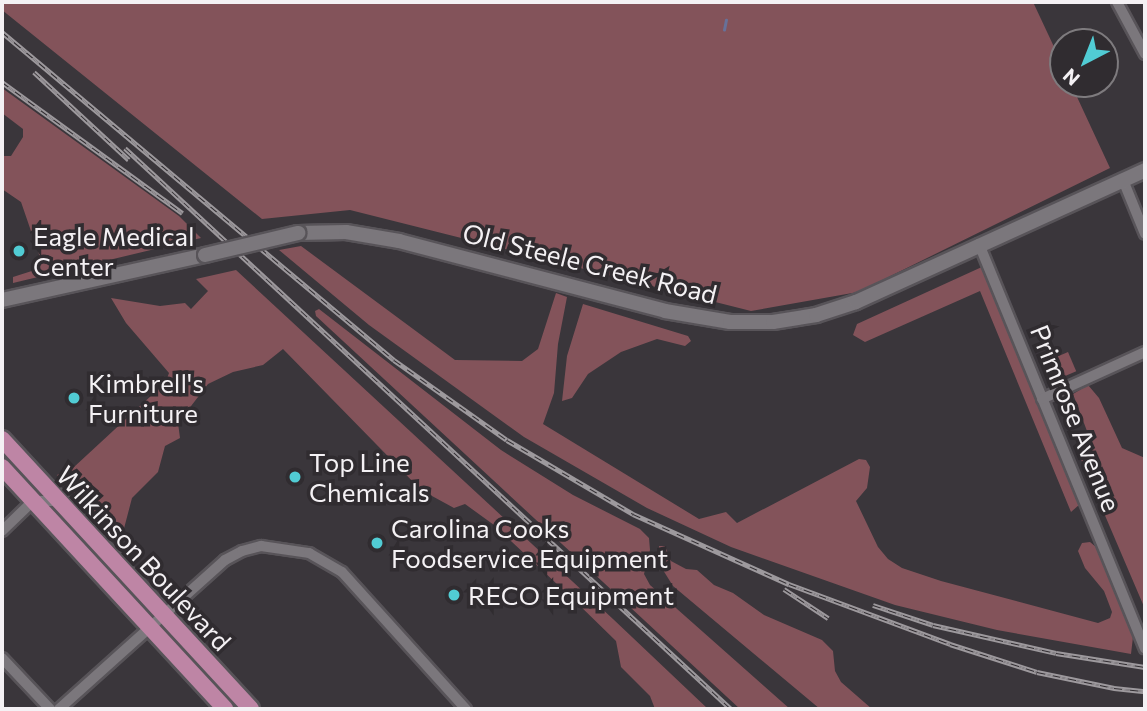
<!DOCTYPE html>
<style>
body{margin:0}
#map{position:relative;width:1147px;height:711px;overflow:hidden;background:#3a363b;font-family:Commissioner,sans-serif}
div>[style]{position:absolute}
[style*='--x']{left:calc(var(--x)*1px);top:calc(var(--y)*1px);width:calc(var(--w)*1px);rotate:calc(var(--a)*1deg)}
.green>*{inset:0;background:#83535a;transform-origin:0 0}
.stream>*{height:2.5px;margin:-1.25px;padding:0 1.25px;transform-origin:1.25px;border-radius:1.25px;background:#677199}
.roads{filter:drop-shadow(2px 0 #585459) drop-shadow(-2px 0 #585459) drop-shadow(0 2px #585459) drop-shadow(0 -2px #585459)}
.street>*{height:10px;margin:-5px;padding:0 5px;transform-origin:5px;border-radius:5px;background:#7b777c}
.secondary>*{height:14px;margin:-7px;padding:0 7px;transform-origin:7px;border-radius:7px;background:#7b777c}
.primary>*{height:16px;margin:-8px;padding:0 8px;transform-origin:8px;border-radius:8px;background:#be85a5}
.rail>*{height:5px;margin-top:-2.5px;transform-origin:0;background:repeating-linear-gradient(90deg,#302c30 0 8px,#9d999d 0 16px);box-sizing:border-box;border-block:2px solid #9d999d}
.bridges{filter:drop-shadow(2px 0 #585459) drop-shadow(-2px 0 #585459) drop-shadow(0 2px #585459) drop-shadow(0 -2px #585459)}
.secondary-bridge>*{height:14px;margin:-7px;padding:0 7px;transform-origin:7px;border-radius:7px;background:#7b777c}
.dots>*{width:19px;height:19px;translate:-50% -50%;box-sizing:border-box;border:4px solid #302c30;border-radius:50%}
span{translate:-50% -50%;white-space:nowrap;text-align:center;line-height:1.15;-webkit-text-stroke:7px #302c30;paint-order:stroke}
.poi-label{font-size:26px;color:#f4f1f4}
.left{translate:0 -50%;text-align:left}
.street-label{font-size:26px;color:#f4f1f4}
.frame{position:absolute;inset:0;border:4px solid #f4f1f4;pointer-events:none}
.north{position:absolute;left:1049px;top:28px;width:70px;height:70px;box-sizing:border-box;background:#302c30;border:2px solid #7e7b7e;border-radius:50%;rotate:222deg;font-size:19px;font-weight:700;line-height:28px;text-align:center;color:#f4f1f4}
.north::after{content:'';display:block;margin:auto;width:24px;height:32px;background:#51ccd4;clip-path:polygon(50% 0,100% 100%,50% 72%,0 100%)}
</style>
<div id="map">
<div class="green">
<i style="clip-path:polygon(2px 2px,1033px 2px,1063px 66px,1063px 84px,1071px 84px,1110px 168px,858px 292px,751px 311px,350px 210px,262px 219px,2px 10px)"></i>
<i style="clip-path:polygon(2px 88px,179px 216px,201px 238px,13px 283px,13px 277px,38px 269px,42px 263px,21px 202px,2px 189px,2px 156px,11px 156px,23px 137px,23px 129px,2px 113px)"></i>
<i style="clip-path:polygon(301px 246px,455px 360px,522px 361px,538px 349px,556px 293px,567px 297px,558px 344px,554px 393px,543px 424px,699px 519px,726px 512px,737px 523px,859px 459px,866px 460px,870px 467px,867px 488px,856px 501px,878px 547px,888px 559px,902px 568px,941px 581px,1098px 623px,1110px 618px,1112px 612px,1104px 591px,1085px 568px,1078px 551px,1082px 543px,1090px 542px,1096px 547px,1133px 637px,1131px 654px,997px 630px,895px 605px,731px 547px,647px 508px,524px 437px,369px 325px,279px 250px)"></i>
<i style="clip-path:polygon(984px 266px,1080px 504px,1071px 512px,980px 291px,865px 342px,853px 335px,857px 324px)"></i>
<i style="clip-path:polygon(236px 270px,613px 619px,708px 709px,655px 709px,650px 696px,621px 667px,616px 641px,574px 600px,494px 525px,465px 504px,454px 508px,421px 490px,283px 349px,263px 365px,233px 372px,208px 384px,178px 423px,180px 438px,165px 446px,158px 472px,132px 498px,121px 540px,116px 538px,57px 475px,74px 467px,153px 394px,165px 384px,169px 373px,126px 323px,111px 298px,160px 306px,185px 303px,191px 309px,208px 291px,196px 279px)"></i>
<i style="clip-path:polygon(583px 304px,688px 336px,691px 341px,685px 346px,657px 339px,621px 352px,588px 374px,572px 398px,562px 401px,567px 356px)"></i>
<i style="clip-path:polygon(319px 309px,501px 450px,573px 495px,640px 529px,649px 538px,650px 550px,644px 574px,650px 585px,790px 709px,740px 709px,316px 316px,315px 311px)"></i>
<i style="left:1068px;top:352px;width:21px;height:26px;rotate:67deg"></i>
<i style="clip-path:polygon(1088px 385px,1099px 398px,1122px 448px,1145px 458px,1145px 609px,1080px 457px,1093px 447px,1073px 394px)"></i>
<i style="clip-path:polygon(659px 546px,665px 546px,671px 561px,686px 569px,697px 570px,714px 585px,733px 593px,764px 615px,822px 640px,833px 651px,835px 671px,841px 682px,872px 709px,820px 709px,673px 586px,658px 562px)"></i>
</div>
<div class="stream">
<i style="--x:724;--y:30;--w:10;--a:-79"></i>
</div>
<div class="roads">
<div class="street">
<i style="--x:1117;--y:2;--w:59;--a:61.7"></i>
<i style="--x:1123;--y:180;--w:58;--a:67.8"></i>
<i style="--x:979;--y:244;--w:437;--a:67.7"></i>
<i style="--x:1042;--y:399;--w:113;--a:-24.5"></i>
<i style="--x:2;--y:531;--w:43;--a:-44.1"></i>
<i style="--x:33;--y:501;--w:25;--a:0"></i>
<i style="--x:2;--y:658;--w:70;--a:46.7"></i>
<i style="--x:59;--y:709;--w:223;--a:-41.9"></i>
<i style="--x:225;--y:560;--w:19;--a:-28"></i>
<i style="--x:242;--y:551;--w:20;--a:-15"></i>
<i style="--x:261;--y:546;--w:49;--a:8.3"></i>
<i style="--x:309;--y:553;--w:38;--a:30"></i>
<i style="--x:342;--y:572;--w:185;--a:47.9"></i>
</div>
<div class="secondary">
<i style="--x:298;--y:233;--w:48;--a:-1.2"></i>
<i style="--x:346;--y:232;--w:54;--a:9.6"></i>
<i style="--x:399;--y:241;--w:275;--a:14.7"></i>
<i style="--x:665;--y:311;--w:66;--a:9.6"></i>
<i style="--x:730;--y:322;--w:43;--a:0"></i>
<i style="--x:773;--y:322;--w:44;--a:-9.2"></i>
<i style="--x:816;--y:315;--w:42;--a:-18"></i>
<i style="--x:856;--y:302;--w:318;--a:-24.5"></i>
<i style="--x:2;--y:300;--w:208;--a:-12.5"></i>
</div>
<div class="primary">
<i style="--x:2;--y:439;--w:367;--a:47.3"></i>
<i style="--x:2;--y:467;--w:329;--a:47.3"></i>
</div>
</div>
<div class="rail">
<i style="--x:2;--y:32;--w:511;--a:39.92"></i>
<i style="--x:394;--y:360;--w:138;--a:35.3"></i>
<i style="--x:507;--y:440;--w:146;--a:30.4"></i>
<i style="--x:633;--y:514;--w:171;--a:24.2"></i>
<i style="--x:789;--y:584;--w:172;--a:20.4"></i>
<i style="--x:950;--y:644;--w:91;--a:17.8"></i>
<i style="--x:1037;--y:672;--w:79;--a:11.7"></i>
<i style="--x:1114;--y:688;--w:31;--a:6"></i>
<i style="--x:34;--y:72;--w:129;--a:42.8"></i>
<i style="--x:2;--y:82;--w:223;--a:36"></i>
<i style="--x:125;--y:148;--w:826;--a:42.79"></i>
<i style="--x:784;--y:589;--w:53;--a:33.4"></i>
<i style="--x:873;--y:605;--w:63;--a:18.4"></i>
<i style="--x:933;--y:625;--w:126;--a:12.8"></i>
<i style="--x:1056;--y:653;--w:90;--a:8.9"></i>
</div>
<div class="bridges">
<div class="secondary-bridge">
<i style="--x:205;--y:255;--w:96;--a:-13.3"></i>
</div>
</div>
<div class="dots">
<i style="left:19px;top:251px;background:#51ccd4"></i>
<i style="left:74px;top:398px;background:#51ccd4"></i>
<i style="left:295px;top:477px;background:#51ccd4"></i>
<i style="left:377px;top:543px;background:#51ccd4"></i>
<i style="left:454px;top:595px;background:#51ccd4"></i>
</div>
<div class="poi-label">
<span class="left" style="left:33px;top:251px">Eagle Medical<br>Center</span>
<span class="left" style="left:88px;top:398px">Kimbrell's<br>Furniture</span>
<span class="left" style="left:309px;top:477px">Top Line<br>Chemicals</span>
<span class="left" style="left:391px;top:543px">Carolina Cooks<br>Foodservice Equipment</span>
<span class="left" style="left:468px;top:595px">RECO Equipment</span>
</div>
<div class="street-label">
<span style="left:590px;top:263px;rotate:14deg">Old Steele Creek Road</span>
<span style="left:1076px;top:418px;rotate:68deg">Primrose Avenue</span>
<span style="left:144px;top:558px;rotate:47deg">Wilkinson Boulevard</span>
</div>
<div class="frame"></div>
<div class="north">N</div>
</div>
